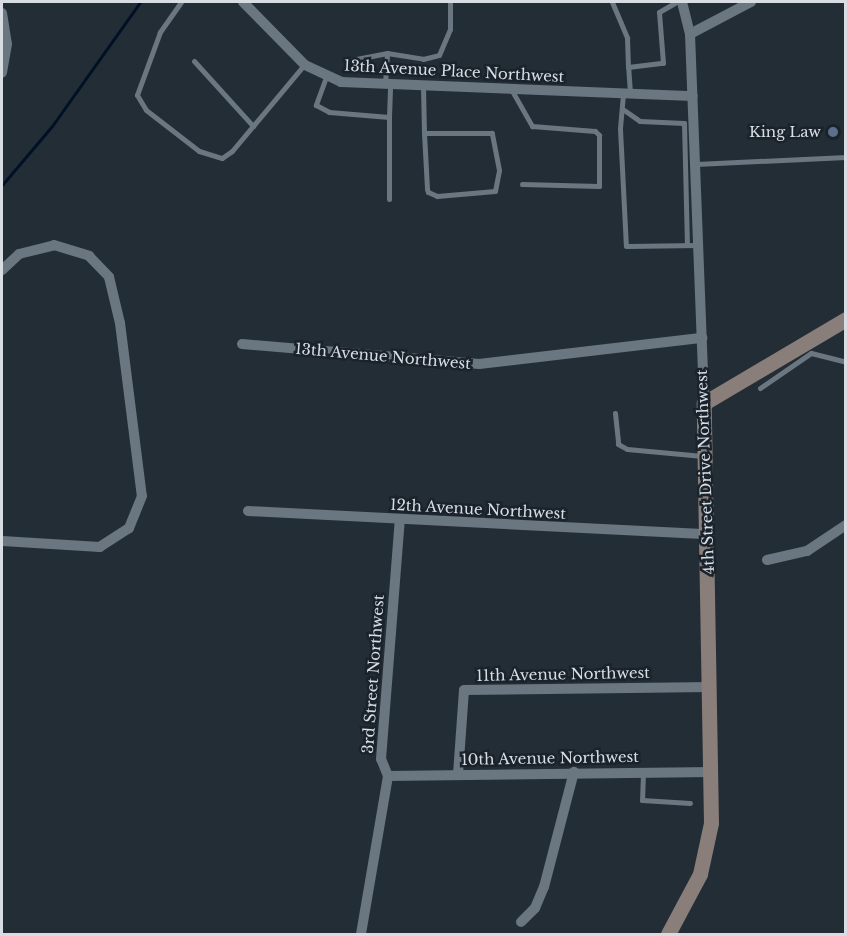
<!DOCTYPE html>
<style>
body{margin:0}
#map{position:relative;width:847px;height:936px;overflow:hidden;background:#232d36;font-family:"Libre Baskerville",serif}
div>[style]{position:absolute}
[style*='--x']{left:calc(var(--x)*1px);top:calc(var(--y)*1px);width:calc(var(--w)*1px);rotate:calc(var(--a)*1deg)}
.stream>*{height:3px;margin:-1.5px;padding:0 1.5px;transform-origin:1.5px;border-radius:1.5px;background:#001125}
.service>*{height:5px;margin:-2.5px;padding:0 2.5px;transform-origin:2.5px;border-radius:2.5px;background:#6a7680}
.minor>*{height:10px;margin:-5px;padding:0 5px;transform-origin:5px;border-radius:5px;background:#6a7680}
.secondary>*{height:15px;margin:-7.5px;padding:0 7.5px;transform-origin:7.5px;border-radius:7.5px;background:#897e79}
.dots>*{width:16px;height:16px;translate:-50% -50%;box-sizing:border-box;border:3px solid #1a232c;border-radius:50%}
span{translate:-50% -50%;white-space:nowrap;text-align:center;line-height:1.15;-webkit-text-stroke:5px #1a232c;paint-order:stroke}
.street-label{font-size:15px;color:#d7dde3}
.poi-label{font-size:15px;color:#d7dde3}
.right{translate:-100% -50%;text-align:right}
.frame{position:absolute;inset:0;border:3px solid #d7dde3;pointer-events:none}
</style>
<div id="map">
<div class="stream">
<i style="--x:2;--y:185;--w:77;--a:-49.7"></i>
<i style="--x:52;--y:126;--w:152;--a:-54.6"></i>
</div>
<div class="service">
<i style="--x:181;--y:2;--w:37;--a:125"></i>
<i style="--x:160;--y:32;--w:67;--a:110.1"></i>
<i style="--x:137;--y:95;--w:17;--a:59"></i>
<i style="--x:146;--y:110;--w:67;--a:37.7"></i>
<i style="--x:199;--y:151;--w:24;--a:17"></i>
<i style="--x:222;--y:158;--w:12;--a:-35"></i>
<i style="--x:232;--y:151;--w:112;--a:-50.1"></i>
<i style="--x:612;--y:2;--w:39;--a:67"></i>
<i style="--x:627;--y:38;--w:29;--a:88"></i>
<i style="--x:351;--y:60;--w:37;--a:-11"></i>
<i style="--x:194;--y:61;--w:88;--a:47.8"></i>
<i style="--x:326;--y:77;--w:30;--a:110"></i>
<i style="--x:316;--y:105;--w:15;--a:28"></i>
<i style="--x:329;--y:112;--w:60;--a:4.8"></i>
<i style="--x:389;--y:117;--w:32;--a:-88"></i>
<i style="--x:385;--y:83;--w:30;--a:-86"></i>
<i style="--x:387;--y:53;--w:36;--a:9"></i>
<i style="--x:423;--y:59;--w:16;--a:-14"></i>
<i style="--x:439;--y:55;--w:28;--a:-67"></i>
<i style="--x:450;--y:29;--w:27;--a:-90"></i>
<i style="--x:423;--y:86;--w:47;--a:88.8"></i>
<i style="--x:424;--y:133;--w:56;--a:86.9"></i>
<i style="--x:427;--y:189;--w:3;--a:72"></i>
<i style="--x:428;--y:192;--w:10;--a:24"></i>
<i style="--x:437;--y:196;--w:58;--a:-4.9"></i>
<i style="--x:495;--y:191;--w:21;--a:-79"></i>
<i style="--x:499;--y:170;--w:38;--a:-101"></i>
<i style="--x:492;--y:133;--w:68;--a:180"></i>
<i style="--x:511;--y:89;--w:43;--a:60.4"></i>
<i style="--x:532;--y:126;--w:63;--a:4.5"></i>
<i style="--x:595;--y:131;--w:6;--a:45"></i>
<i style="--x:599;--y:135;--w:51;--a:90"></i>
<i style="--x:599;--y:186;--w:77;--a:-178.5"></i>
<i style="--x:630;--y:93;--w:26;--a:-94"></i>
<i style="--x:628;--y:67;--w:35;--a:-7"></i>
<i style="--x:663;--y:63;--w:51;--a:-94.5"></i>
<i style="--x:659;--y:12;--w:20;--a:-30"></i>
<i style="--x:623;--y:94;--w:35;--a:95"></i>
<i style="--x:620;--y:129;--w:117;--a:87.1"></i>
<i style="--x:626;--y:246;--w:73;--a:-0.8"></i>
<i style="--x:624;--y:110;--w:19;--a:35"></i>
<i style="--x:640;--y:121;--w:44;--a:2.6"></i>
<i style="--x:684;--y:123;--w:121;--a:88.6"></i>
<i style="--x:696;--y:164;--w:150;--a:-2.7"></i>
<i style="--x:389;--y:199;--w:82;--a:-90"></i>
<i style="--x:760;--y:388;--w:62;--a:-34.5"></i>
<i style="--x:811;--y:353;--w:36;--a:14"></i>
<i style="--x:615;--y:413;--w:31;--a:84"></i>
<i style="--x:618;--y:444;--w:10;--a:29"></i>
<i style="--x:627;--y:449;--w:76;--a:5.3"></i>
<i style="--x:643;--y:773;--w:27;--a:92"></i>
<i style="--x:642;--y:800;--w:48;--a:3.6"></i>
</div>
<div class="minor">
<i style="--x:243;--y:2;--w:88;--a:45.5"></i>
<i style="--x:305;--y:65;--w:40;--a:25"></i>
<i style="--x:341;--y:82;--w:352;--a:2.3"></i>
<i style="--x:682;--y:2;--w:33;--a:76"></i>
<i style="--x:690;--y:34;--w:369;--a:87.8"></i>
<i style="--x:2;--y:13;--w:31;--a:81"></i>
<i style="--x:7;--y:44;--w:29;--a:100"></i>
<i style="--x:690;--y:34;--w:69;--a:-27.7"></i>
<i style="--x:2;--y:270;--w:23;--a:-43"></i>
<i style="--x:19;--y:254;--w:36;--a:-14"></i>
<i style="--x:54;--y:245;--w:37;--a:17"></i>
<i style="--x:89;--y:256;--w:29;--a:46"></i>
<i style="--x:109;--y:277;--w:47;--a:76.6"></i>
<i style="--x:120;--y:323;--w:174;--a:82.8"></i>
<i style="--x:142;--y:496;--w:35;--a:112"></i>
<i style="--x:129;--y:528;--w:35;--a:147"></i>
<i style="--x:100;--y:547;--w:98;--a:-176.5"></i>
<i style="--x:242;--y:344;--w:238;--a:4.8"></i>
<i style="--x:479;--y:364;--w:225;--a:-6.7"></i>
<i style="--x:248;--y:511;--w:460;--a:2.9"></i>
<i style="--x:767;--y:560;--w:41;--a:-12.7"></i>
<i style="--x:807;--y:551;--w:47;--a:-33.7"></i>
<i style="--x:458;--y:774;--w:84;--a:-85.9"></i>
<i style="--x:464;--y:690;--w:247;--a:-0.7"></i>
<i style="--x:388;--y:776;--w:325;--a:-0.7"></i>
<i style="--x:521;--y:922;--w:20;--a:-45"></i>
<i style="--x:535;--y:908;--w:23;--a:-67"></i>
<i style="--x:544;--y:887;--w:119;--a:-75.4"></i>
<i style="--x:361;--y:934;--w:160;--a:-80.3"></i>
<i style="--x:388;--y:776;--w:18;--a:-112"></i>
<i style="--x:381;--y:759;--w:240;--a:-85.5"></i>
</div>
<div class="secondary">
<i style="--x:668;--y:934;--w:68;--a:-61.9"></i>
<i style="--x:700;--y:874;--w:52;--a:-77.8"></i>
<i style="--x:711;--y:823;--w:420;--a:-91"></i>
<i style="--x:704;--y:403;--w:165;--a:-30.6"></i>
</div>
<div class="dots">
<i style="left:833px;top:132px;background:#5c6f8a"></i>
</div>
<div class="street-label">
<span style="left:454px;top:71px;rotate:3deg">13th Avenue Place Northwest</span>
<span style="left:383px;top:356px;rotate:5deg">13th Avenue Northwest</span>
<span style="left:705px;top:472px;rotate:-92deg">4th Street Drive Northwest</span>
<span style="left:478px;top:509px;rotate:3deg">12th Avenue Northwest</span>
<span style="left:373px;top:674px;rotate:-86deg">3rd Street Northwest</span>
<span style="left:563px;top:674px;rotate:-1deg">11th Avenue Northwest</span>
<span style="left:550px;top:758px;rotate:-1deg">10th Avenue Northwest</span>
</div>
<div class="poi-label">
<span class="right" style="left:821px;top:132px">King Law</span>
</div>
<div class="frame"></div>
</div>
